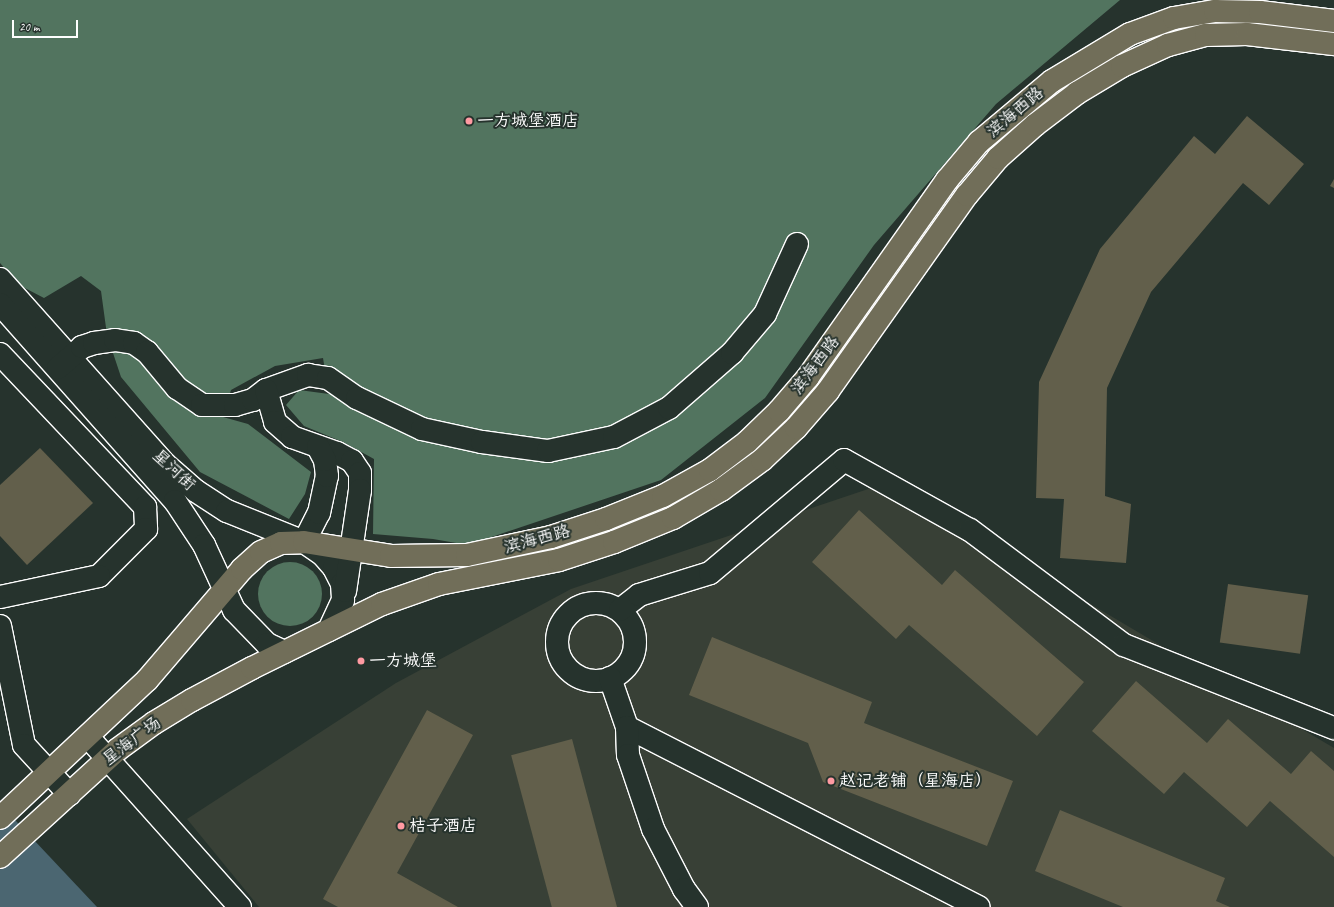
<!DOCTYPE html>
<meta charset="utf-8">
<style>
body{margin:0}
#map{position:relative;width:1334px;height:907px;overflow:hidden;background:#26332d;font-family:Caveat,"LXGW WenKai TC",sans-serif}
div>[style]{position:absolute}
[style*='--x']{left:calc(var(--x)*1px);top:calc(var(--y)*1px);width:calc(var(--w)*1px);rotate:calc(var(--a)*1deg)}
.built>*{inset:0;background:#384036}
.green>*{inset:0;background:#52745f}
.round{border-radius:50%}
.water>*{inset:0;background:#4b6671}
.building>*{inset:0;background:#625f4b;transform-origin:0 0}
.roads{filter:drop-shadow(1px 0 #fff) drop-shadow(-1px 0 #fff) drop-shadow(0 1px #fff) drop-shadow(0 -1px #fff)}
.minor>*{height:22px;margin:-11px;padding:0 11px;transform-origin:11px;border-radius:11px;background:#26332d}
.minor>.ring{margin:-11px;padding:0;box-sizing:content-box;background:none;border:22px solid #26332d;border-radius:50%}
.highway>*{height:22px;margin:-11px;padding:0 11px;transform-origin:11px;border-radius:11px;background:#716e59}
.dots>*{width:11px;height:11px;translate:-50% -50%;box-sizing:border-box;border:2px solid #26332d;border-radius:50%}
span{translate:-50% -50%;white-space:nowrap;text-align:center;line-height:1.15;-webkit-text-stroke:4px #26332d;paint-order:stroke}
.street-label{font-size:17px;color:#fff}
.poi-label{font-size:17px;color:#fff}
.left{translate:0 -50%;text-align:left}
.scale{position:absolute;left:12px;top:20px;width:66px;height:18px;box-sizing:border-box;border:2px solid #fff;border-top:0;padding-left:5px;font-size:12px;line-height:14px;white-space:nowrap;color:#fff;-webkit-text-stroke:3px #26332d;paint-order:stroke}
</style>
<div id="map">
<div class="built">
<i style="clip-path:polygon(886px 483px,1334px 748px,1334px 907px,259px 907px,187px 819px,396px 683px,571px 589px)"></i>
</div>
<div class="green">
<i style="clip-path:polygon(0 0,1120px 0,996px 104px,874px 245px,765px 398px,661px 480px,468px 545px,433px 539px,373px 534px,374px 459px,343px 442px,304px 426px,286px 405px,299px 390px,329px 394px,323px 358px,275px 366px,231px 390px,223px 417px,248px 424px,311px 472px,305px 494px,289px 519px,200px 472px,121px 377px,107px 335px,101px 291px,81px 276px,44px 298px,19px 285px,0 263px)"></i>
<i class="round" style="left:258px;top:562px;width:64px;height:64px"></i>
</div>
<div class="water">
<i style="clip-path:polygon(0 804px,97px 907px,0 907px)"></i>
</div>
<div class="building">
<i style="clip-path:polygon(1247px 116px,1304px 164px,1269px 205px,1243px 183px,1151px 292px,1107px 388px,1105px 496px,1131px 504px,1126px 563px,1060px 558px,1064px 499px,1036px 498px,1039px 382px,1100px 249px,1194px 136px,1215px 154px)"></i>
<i style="clip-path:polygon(1334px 179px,1334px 188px,1330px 186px)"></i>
<i style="clip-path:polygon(40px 448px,93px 503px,27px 565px,0 536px,0 485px)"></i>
<i style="clip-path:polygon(859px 510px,942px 585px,955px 570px,1084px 682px,1037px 736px,909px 625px,896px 639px,812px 562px)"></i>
<i style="left:1228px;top:584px;width:81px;height:59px;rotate:8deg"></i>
<i style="clip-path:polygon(712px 637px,872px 702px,864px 723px,1013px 781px,987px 846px,823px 782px,808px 743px,689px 695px)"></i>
<i style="clip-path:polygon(1136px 681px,1207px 743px,1228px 719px,1291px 774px,1311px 751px,1334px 771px,1334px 857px,1270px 801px,1247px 827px,1184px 772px,1164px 794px,1092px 731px)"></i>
<i style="clip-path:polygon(427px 710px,473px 735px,397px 873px,458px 907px,338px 907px,323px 899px)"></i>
<i style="left:572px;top:739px;width:174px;height:63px;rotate:75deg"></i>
<i style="clip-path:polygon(1060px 810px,1225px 878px,1216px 901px,1230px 907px,1123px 907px,1035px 871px)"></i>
</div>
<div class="roads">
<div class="minor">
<i style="--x:0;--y:279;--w:248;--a:48.3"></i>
<i style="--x:165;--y:464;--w:41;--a:41.1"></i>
<i style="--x:196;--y:491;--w:37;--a:33"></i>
<i style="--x:227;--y:511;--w:83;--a:21.9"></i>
<i style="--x:304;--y:542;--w:22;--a:34"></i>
<i style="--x:322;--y:554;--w:18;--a:49"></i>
<i style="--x:334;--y:568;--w:18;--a:63"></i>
<i style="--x:342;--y:584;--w:16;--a:86"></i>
<i style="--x:343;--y:600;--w:33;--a:115"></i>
<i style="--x:0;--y:304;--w:264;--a:48.4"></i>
<i style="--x:175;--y:501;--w:53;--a:56.6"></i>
<i style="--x:204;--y:545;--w:72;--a:65.2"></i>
<i style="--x:234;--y:610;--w:47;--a:45.9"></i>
<i style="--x:267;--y:644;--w:19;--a:25"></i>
<i style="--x:0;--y:354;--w:211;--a:46.5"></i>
<i style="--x:145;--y:507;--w:22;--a:87"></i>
<i style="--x:146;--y:529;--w:66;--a:135"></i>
<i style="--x:99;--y:576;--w:101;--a:168"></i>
<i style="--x:58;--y:368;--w:32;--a:-41"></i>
<i style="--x:82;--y:347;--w:13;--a:-18"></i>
<i style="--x:94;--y:343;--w:21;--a:-8"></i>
<i style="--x:115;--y:340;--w:19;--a:9"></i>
<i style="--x:134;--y:343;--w:16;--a:35"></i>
<i style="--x:147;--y:352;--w:47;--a:50.2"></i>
<i style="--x:177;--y:388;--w:30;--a:34"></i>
<i style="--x:202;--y:405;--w:33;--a:0"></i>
<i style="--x:235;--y:405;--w:19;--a:-16"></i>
<i style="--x:253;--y:400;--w:16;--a:-38"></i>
<i style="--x:266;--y:390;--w:45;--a:-19.7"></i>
<i style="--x:308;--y:375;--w:20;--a:9"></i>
<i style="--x:328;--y:378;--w:35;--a:35"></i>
<i style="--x:357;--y:398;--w:72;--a:25.5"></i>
<i style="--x:422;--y:429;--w:61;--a:12.2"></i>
<i style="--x:482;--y:442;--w:67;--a:7.8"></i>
<i style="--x:548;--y:451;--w:67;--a:-12"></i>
<i style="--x:614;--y:437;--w:62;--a:-27.8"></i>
<i style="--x:669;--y:408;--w:84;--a:-41.1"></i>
<i style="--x:732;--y:353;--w:51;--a:-49.8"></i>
<i style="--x:765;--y:314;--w:77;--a:-65.4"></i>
<i style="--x:266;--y:390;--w:33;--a:74"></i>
<i style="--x:275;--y:422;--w:23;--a:41"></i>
<i style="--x:292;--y:437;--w:48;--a:19.6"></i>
<i style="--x:337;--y:453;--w:17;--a:28"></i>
<i style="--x:352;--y:461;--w:14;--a:56"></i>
<i style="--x:360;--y:473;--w:17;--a:90"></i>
<i style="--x:360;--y:490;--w:102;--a:98.4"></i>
<i style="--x:304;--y:542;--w:33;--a:-63"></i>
<i style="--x:319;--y:513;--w:38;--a:-78"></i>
<i style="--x:327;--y:476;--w:16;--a:-97"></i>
<i style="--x:325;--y:460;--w:15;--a:-118"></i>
<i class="ring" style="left:557px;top:603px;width:56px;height:56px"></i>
<i style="--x:620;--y:610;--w:24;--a:-38"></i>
<i style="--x:639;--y:595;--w:74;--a:-17.2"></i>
<i style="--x:710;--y:573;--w:175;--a:-40.1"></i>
<i style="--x:844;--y:460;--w:144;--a:29.1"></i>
<i style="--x:970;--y:530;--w:192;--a:36.8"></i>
<i style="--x:1124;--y:645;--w:226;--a:21.6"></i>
<i style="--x:0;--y:626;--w:121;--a:78.6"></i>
<i style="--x:24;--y:745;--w:67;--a:47.4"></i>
<i style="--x:610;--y:678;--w:52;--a:70.9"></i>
<i style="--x:627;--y:727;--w:395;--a:27.1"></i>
<i style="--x:627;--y:727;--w:28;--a:88"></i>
<i style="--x:628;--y:755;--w:78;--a:71.3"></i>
<i style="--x:653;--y:829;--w:68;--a:62.7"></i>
<i style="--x:684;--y:889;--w:22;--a:54"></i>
<i style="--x:88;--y:737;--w:228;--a:48.2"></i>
</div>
<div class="highway">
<i style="--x:0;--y:818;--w:202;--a:-43.2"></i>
<i style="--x:147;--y:680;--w:146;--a:-49.4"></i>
<i style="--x:242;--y:569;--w:25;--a:-42"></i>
<i style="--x:261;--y:552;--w:22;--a:-24"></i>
<i style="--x:281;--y:543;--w:23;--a:-2"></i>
<i style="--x:304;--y:542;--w:88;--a:9.1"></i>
<i style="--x:391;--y:556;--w:76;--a:-0.8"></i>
<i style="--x:467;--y:555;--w:86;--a:-12.1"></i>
<i style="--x:551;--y:537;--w:58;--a:-18.1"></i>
<i style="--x:606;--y:519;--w:61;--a:-22"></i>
<i style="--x:663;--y:496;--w:54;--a:-29"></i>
<i style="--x:710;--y:470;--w:46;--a:-37.1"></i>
<i style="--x:747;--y:442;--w:45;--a:-44.1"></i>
<i style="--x:779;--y:411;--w:45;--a:-49.5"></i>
<i style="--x:808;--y:377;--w:241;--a:-54.8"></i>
<i style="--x:947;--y:180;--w:50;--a:-49.9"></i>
<i style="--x:979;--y:142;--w:95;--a:-39.9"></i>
<i style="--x:1052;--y:81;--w:91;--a:-31.1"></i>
<i style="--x:1130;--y:34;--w:47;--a:-20"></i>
<i style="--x:1174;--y:18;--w:42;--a:-9.7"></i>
<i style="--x:1215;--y:11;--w:45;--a:1.3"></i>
<i style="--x:1260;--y:12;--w:75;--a:6.9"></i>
<i style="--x:0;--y:857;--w:159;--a:-42.4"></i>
<i style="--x:117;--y:750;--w:46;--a:-36.1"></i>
<i style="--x:154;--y:723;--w:44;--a:-31.2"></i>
<i style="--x:192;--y:700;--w:68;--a:-28.1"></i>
<i style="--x:252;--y:668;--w:145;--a:-26.2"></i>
<i style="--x:382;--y:604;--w:60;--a:-19.3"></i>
<i style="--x:439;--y:584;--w:122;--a:-11.3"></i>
<i style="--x:559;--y:560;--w:58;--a:-18.1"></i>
<i style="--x:614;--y:542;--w:64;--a:-22.1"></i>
<i style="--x:673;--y:518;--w:56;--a:-30.3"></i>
<i style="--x:721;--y:490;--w:51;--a:-36.2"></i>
<i style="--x:762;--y:460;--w:47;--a:-43.3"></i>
<i style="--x:796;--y:428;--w:49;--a:-49.1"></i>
<i style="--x:828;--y:391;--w:240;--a:-54.7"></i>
<i style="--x:967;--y:195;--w:48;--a:-50"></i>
<i style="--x:998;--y:158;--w:50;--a:-41.7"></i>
<i style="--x:1035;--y:125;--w:53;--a:-37.3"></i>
<i style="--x:1077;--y:93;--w:52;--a:-31"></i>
<i style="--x:1122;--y:66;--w:51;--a:-24.5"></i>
<i style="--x:1168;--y:45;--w:39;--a:-15"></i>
<i style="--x:1206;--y:35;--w:41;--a:-1.4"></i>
<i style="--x:1247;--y:34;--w:88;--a:6.6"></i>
</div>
</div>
<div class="dots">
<i style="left:469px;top:121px;background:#ff9aa2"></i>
<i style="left:361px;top:661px;background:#ff9aa2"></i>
<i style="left:831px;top:781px;background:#ff9aa2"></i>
<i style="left:401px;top:826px;background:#ff9aa2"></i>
</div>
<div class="street-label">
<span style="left:1015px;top:112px;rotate:-40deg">滨海西路</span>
<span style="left:815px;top:365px;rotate:-53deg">滨海西路</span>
<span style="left:174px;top:470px;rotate:43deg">星河街</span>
<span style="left:537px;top:539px;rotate:-15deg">滨海西路</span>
<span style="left:132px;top:741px;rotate:-37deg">星海广场</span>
</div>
<div class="poi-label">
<span class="left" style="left:477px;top:121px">一方城堡酒店</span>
<span class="left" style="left:369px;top:661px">一方城堡</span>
<span class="left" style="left:839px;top:781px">赵记老铺（星海店）</span>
<span class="left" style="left:409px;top:826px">桔子酒店</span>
</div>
<div class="scale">20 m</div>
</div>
